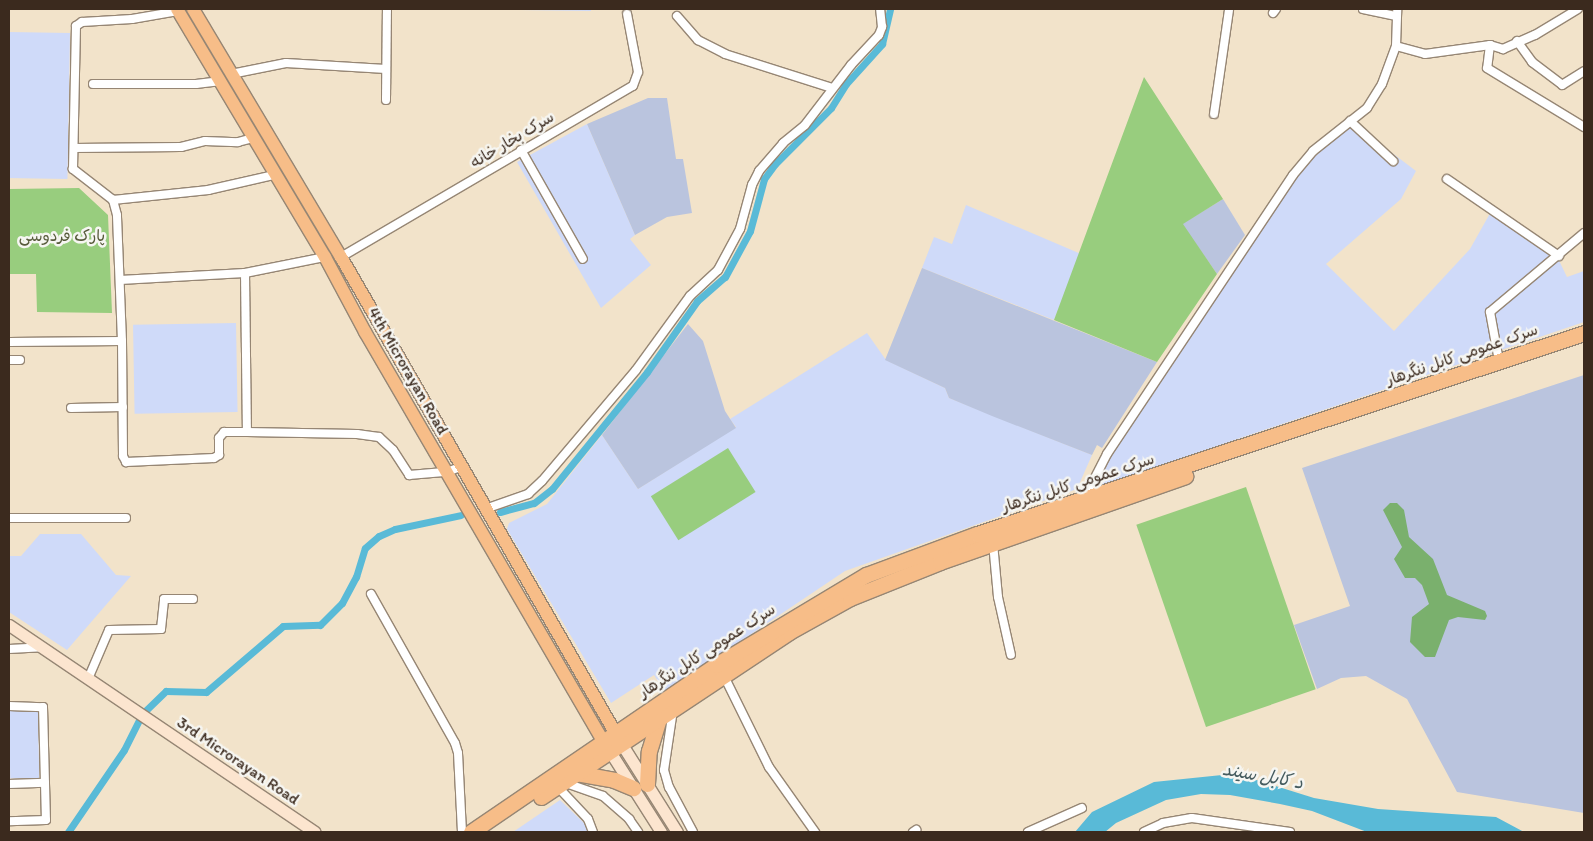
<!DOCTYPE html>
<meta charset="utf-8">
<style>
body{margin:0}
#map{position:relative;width:1593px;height:841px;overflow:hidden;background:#f2e3ca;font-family:Itim,"Playpen Sans Arabic",sans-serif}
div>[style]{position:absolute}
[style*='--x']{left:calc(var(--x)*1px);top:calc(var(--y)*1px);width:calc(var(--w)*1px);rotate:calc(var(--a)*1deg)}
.built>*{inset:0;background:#cfdaf9;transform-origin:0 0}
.industrial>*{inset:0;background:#bac4de}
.green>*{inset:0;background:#98cd7e;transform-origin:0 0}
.forest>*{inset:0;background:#7ab06d}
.water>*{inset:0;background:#59bad7}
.canal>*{height:7px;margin:-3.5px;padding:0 3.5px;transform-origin:3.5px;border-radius:3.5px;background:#59bad7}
.roads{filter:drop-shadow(1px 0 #968674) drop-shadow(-1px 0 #968674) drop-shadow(0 1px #968674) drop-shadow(0 -1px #968674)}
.street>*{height:8px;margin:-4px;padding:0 4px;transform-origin:4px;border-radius:4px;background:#fff}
.secondary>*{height:11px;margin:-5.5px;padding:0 5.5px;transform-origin:5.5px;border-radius:5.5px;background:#fce5cf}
.primary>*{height:12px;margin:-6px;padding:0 6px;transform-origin:6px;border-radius:6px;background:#f7bd88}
.highway>*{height:15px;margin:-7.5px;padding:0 7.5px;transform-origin:7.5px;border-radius:7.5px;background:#f7bd88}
span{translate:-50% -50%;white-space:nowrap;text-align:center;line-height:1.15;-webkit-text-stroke:5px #f6f6f2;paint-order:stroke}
.street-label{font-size:16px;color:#3b2a1e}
.park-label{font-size:16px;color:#575b3b}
.water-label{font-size:18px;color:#465c5f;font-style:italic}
.frame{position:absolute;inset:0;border:10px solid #3b2a1e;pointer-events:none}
</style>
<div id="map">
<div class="built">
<i style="clip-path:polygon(520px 9px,591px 9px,591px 11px,520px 10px)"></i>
<i style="left:70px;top:33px;width:146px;height:61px;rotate:91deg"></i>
<i style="clip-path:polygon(1350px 121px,1416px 171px,1401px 199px,1326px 264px,1394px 331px,1470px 249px,1493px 208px,1553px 248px,1567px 277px,1584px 271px,1584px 322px,1101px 485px,1094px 480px,1302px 163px)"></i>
<i style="clip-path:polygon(587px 124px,635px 235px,630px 239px,651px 265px,601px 308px,517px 162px)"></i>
<i style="clip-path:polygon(966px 205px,1081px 254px,1054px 320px,922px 268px,934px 237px,952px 244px)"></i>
<i style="left:236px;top:323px;width:89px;height:103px;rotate:89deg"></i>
<i style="clip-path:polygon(867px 333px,886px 360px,945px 388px,949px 398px,1092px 455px,1077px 489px,845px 571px,665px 692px,654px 675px,611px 703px,507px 529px,509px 523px,547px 504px,602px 435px,638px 489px,736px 427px,730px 419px)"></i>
<i style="clip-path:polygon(40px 534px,81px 534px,116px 575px,131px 576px,67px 650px,9px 612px,9px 556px,21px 556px)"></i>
<i style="left:38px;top:709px;width:69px;height:29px;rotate:89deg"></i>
<i style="clip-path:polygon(560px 800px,584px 823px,588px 832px,513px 832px)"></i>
</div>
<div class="industrial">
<i style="clip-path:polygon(648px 98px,667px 98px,676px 159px,683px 159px,692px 213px,667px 217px,635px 235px,587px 124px)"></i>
<i style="clip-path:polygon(1223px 199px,1245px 235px,1217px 274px,1182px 224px)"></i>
<i style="clip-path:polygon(922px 268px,1157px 362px,1102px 448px,1097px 445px,1092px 455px,992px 416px,949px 398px,945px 388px,885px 360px)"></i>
<i style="clip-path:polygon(688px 324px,703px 341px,725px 411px,736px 428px,638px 489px,602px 435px)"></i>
<i style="clip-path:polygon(1584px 375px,1584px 813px,1457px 792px,1407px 699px,1366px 676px,1341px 678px,1317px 689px,1294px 625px,1350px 606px,1302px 468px)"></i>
</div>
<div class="green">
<i style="clip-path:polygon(1144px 77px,1223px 199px,1183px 224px,1217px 274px,1157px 362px,1054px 320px)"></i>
<i style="clip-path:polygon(79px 188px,108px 215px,112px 313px,37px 312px,36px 274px,9px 274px,9px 189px)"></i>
<i style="left:728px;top:448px;width:52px;height:91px;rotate:58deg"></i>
<i style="left:1246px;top:487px;width:214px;height:116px;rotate:71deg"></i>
</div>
<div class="forest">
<i style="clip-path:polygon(1390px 503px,1397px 503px,1404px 510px,1409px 537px,1433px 559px,1447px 595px,1485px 611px,1487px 616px,1485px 620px,1458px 617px,1449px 620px,1435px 657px,1425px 657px,1410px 642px,1412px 617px,1429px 604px,1422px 585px,1415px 578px,1405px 578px,1394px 559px,1402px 547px,1383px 510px)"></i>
</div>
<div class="water">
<i style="clip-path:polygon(1222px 775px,1253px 779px,1314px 798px,1378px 809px,1496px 817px,1524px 832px,1367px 832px,1312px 811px,1280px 804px,1230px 795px,1201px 794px,1166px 800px,1116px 823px,1105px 832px,1075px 832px,1092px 812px,1154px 782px)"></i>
</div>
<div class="canal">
<i style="--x:500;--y:512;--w:35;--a:-15"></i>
<i style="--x:534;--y:503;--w:23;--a:-38"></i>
<i style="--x:552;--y:489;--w:151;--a:-50.9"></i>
<i style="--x:647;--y:372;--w:87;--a:-54.8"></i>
<i style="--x:697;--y:301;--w:37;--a:-41"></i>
<i style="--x:725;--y:277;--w:52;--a:-61.5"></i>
<i style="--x:750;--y:231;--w:54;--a:-74.9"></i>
<i style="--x:764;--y:179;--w:19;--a:-54"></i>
<i style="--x:775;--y:164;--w:79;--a:-45"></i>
<i style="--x:831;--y:108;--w:28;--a:-58"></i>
<i style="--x:846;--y:84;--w:54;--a:-48"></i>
<i style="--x:882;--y:44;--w:36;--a:-77"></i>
<i style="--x:68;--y:832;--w:99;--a:-55.7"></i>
<i style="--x:124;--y:750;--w:40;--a:-63.4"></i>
<i style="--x:142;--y:714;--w:33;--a:-44"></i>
<i style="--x:166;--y:691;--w:40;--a:1.4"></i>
<i style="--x:206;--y:692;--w:101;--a:-40.6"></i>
<i style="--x:283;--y:626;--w:37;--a:-2"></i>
<i style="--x:320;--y:625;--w:31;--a:-45"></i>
<i style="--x:342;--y:603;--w:30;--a:-62"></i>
<i style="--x:356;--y:577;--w:30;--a:-73"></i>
<i style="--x:365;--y:548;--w:18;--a:-41"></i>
<i style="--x:379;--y:536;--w:17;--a:-24"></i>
<i style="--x:395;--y:529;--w:67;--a:-12"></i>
</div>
<div class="roads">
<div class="street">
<i style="--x:1363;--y:9;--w:34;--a:12"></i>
<i style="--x:1273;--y:13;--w:5;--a:-53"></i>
<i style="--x:677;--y:16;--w:32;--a:49"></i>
<i style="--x:698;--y:40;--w:30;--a:27"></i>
<i style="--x:725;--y:54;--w:112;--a:17.6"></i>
<i style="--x:1517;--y:41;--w:26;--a:54"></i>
<i style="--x:1532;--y:62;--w:38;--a:37"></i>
<i style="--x:1562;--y:85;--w:26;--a:-32"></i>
<i style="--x:1490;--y:45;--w:23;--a:97"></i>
<i style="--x:1487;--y:68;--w:114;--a:31.3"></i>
<i style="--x:1396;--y:46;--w:30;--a:15"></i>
<i style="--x:1425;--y:54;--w:66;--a:-7.9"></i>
<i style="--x:1490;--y:45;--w:14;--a:17"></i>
<i style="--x:1503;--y:49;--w:35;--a:-24"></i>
<i style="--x:1535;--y:35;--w:50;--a:-31.2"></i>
<i style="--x:231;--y:74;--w:56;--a:-11.3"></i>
<i style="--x:286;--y:63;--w:100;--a:3.4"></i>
<i style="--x:93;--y:84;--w:103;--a:0"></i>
<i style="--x:196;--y:84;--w:23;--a:-7"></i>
<i style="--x:386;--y:100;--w:91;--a:-89.4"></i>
<i style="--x:1214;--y:114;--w:105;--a:-81.8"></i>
<i style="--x:1350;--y:121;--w:59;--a:42.9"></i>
<i style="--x:74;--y:148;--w:107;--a:-0.5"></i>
<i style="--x:181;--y:147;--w:25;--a:-14"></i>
<i style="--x:205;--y:141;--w:33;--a:2"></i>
<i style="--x:238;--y:142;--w:16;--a:-15"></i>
<i style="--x:521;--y:150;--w:125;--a:60.4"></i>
<i style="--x:1447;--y:179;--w:136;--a:34.5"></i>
<i style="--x:113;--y:200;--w:51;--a:-142.2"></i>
<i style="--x:73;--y:169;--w:143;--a:-88.8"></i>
<i style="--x:76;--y:26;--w:7;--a:-34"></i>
<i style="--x:82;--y:22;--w:50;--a:-3.4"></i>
<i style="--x:132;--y:19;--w:48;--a:-9.7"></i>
<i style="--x:341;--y:257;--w:338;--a:-30.4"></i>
<i style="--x:633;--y:86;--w:15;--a:-70"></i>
<i style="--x:638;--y:72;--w:59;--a:-100.7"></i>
<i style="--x:245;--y:273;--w:159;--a:89.3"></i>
<i style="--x:247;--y:432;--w:110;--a:1"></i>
<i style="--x:357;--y:434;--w:22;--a:8"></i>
<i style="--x:379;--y:437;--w:19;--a:43"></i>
<i style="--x:393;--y:450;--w:30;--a:57"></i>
<i style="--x:409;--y:475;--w:38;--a:-5"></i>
<i style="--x:447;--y:472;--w:14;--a:-21"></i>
<i style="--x:120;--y:280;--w:125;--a:-3.2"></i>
<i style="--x:245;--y:273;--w:82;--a:-11.3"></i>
<i style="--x:122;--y:341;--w:115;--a:89.5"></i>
<i style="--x:123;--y:456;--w:7;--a:63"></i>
<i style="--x:126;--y:462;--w:88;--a:-2.6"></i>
<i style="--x:214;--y:458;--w:6;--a:-31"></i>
<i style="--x:219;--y:455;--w:17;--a:-90"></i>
<i style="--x:219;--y:438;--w:8;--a:-50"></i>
<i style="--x:224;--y:432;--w:23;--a:0"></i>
<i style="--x:9;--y:342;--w:113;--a:-0.5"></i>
<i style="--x:122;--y:341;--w:126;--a:-92.3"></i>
<i style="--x:117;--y:215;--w:16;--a:-105"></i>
<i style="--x:113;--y:200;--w:96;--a:-6"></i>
<i style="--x:208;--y:190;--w:68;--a:-12.8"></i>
<i style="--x:9;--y:360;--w:11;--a:0"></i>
<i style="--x:1499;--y:361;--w:50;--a:-100.4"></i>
<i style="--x:1490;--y:312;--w:123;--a:-40"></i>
<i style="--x:71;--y:408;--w:52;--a:-1.1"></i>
<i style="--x:1085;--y:497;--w:48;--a:-62.9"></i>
<i style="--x:1107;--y:454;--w:335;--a:-56.3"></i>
<i style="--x:1293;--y:175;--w:31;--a:-50"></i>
<i style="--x:1313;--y:151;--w:69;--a:-38.5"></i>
<i style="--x:1367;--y:108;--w:28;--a:-58"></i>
<i style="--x:1382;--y:84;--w:40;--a:-69.8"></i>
<i style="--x:1396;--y:46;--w:37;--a:-88"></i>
<i style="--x:485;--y:509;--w:46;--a:-19.2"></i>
<i style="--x:528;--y:494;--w:19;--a:-43"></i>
<i style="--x:542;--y:481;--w:145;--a:-49.7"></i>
<i style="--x:636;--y:370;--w:92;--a:-53.9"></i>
<i style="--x:690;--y:296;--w:38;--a:-43"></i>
<i style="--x:718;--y:270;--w:47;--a:-61.8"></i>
<i style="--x:740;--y:229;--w:46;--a:-74.7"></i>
<i style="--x:752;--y:185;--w:16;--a:-63"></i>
<i style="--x:759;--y:171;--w:37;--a:-49"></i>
<i style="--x:783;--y:143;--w:28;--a:-39"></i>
<i style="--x:805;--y:125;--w:76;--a:-52.5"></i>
<i style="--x:851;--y:65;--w:41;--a:-47"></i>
<i style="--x:879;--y:35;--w:9;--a:-69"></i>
<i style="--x:882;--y:27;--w:18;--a:-96"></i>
<i style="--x:9;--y:518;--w:117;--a:0"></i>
<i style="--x:993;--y:543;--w:54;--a:84.7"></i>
<i style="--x:998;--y:597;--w:59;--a:77.4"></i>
<i style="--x:371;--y:594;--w:171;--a:60.6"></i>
<i style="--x:455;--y:743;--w:10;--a:73"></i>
<i style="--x:458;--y:753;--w:79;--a:87.1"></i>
<i style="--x:9;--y:649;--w:33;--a:-3"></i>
<i style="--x:724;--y:676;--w:102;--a:63.7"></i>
<i style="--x:769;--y:767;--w:80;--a:54.7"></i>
<i style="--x:88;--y:679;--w:53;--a:-66.8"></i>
<i style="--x:109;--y:630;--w:52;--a:-1.1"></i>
<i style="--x:161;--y:629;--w:30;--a:-84"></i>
<i style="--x:164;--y:599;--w:29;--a:0"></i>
<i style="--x:9;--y:706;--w:34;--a:2"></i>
<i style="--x:43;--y:707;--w:113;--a:88.5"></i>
<i style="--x:46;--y:820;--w:37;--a:178"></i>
<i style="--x:673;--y:710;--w:61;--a:98.5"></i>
<i style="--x:664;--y:770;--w:18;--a:74"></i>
<i style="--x:669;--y:787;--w:51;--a:61.9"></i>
<i style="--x:563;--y:782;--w:42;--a:19.3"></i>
<i style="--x:603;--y:796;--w:35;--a:41"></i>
<i style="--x:629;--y:819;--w:16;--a:55"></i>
<i style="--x:9;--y:784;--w:36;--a:-2"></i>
<i style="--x:557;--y:786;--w:45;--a:46.8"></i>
<i style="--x:588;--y:819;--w:14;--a:69"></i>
<i style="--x:913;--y:832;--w:4;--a:-34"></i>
<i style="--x:1028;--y:832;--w:59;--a:-24"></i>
<i style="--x:1144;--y:832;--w:21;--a:-25"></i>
<i style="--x:1163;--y:823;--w:29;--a:-10"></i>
<i style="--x:1192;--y:818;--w:99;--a:8.1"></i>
</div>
<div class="secondary">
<i style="--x:9;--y:625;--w:369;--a:34.1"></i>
<i style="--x:621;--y:743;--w:105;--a:57.8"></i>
<i style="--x:609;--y:750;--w:97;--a:57.6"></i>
</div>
<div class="primary">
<i style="--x:177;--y:9;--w:289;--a:59.2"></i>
<i style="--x:325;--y:257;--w:85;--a:61.9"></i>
<i style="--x:365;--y:332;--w:483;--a:59.8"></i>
<i style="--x:193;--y:9;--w:289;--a:59.2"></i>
<i style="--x:341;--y:257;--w:559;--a:60.04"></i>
</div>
<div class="highway">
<i style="--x:576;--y:773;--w:39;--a:10"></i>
<i style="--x:614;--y:780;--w:21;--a:23"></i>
<i style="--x:647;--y:784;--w:33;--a:-87"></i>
<i style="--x:649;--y:751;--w:34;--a:-73"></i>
<i style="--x:541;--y:797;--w:298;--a:-33.6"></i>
<i style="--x:789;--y:632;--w:70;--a:-29.1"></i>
<i style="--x:850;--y:598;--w:97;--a:-21.8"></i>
<i style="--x:940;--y:562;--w:260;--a:-19.3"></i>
<i style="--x:471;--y:832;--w:297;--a:-34.3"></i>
<i style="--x:716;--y:665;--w:175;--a:-31"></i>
<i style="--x:866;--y:575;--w:118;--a:-20.3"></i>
<i style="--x:977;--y:534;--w:639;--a:-18.32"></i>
</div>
</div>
<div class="street-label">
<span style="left:512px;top:140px;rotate:-31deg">سرک بخار خانه</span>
<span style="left:1462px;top:355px;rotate:-19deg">سرک عمومی کابل ننگرهار</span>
<span style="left:408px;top:371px;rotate:60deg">4th Microrayan Road</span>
<span style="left:1078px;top:483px;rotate:-18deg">سرک عمومی کابل ننگرهار</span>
<span style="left:707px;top:651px;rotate:-33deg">سرک عمومی کابل ننگرهار</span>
<span style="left:238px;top:761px;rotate:34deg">3rd Microrayan Road</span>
</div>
<div class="park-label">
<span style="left:62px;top:236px">پارک فردوسی</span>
</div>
<div class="water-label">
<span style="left:1263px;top:776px;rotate:10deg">د کابل سيند</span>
</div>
<div class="frame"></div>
</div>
